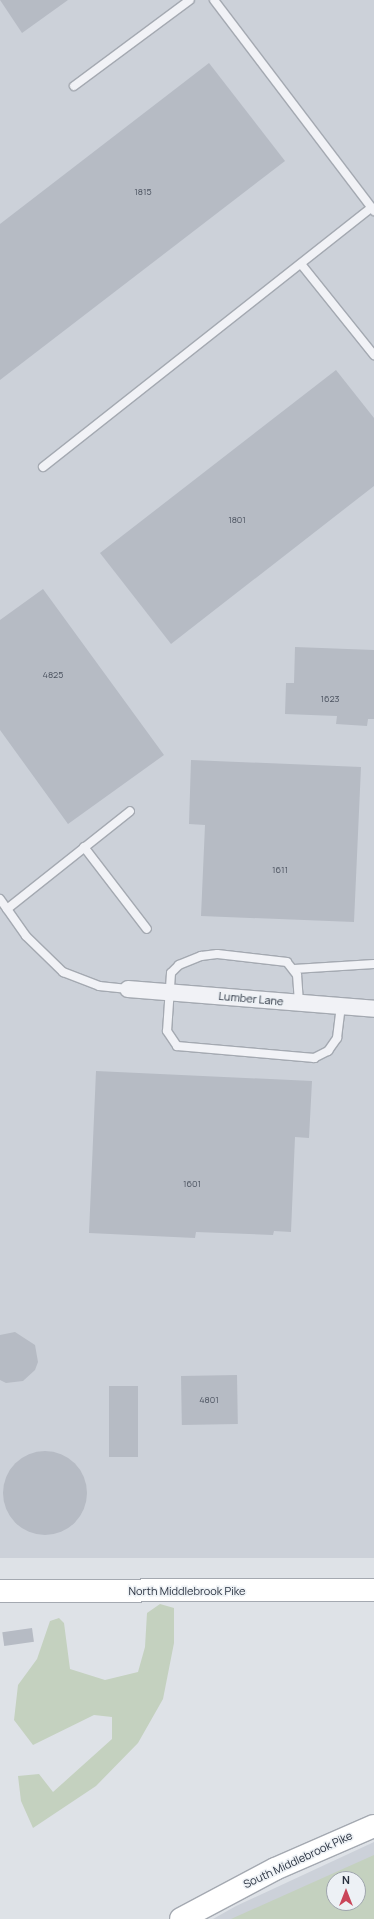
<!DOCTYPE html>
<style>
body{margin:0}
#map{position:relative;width:374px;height:1919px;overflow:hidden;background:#dee2e7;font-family:Manrope,sans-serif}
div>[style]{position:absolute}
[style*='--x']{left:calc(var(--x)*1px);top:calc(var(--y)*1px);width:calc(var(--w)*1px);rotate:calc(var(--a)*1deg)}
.built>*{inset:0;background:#ccd1d9;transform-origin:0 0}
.green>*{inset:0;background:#c4d1bf}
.building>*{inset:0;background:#b6bbc4;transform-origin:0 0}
.round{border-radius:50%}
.roads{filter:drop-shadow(1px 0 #a4a9b1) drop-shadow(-1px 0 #a4a9b1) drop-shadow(0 1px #a4a9b1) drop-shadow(0 -1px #a4a9b1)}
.service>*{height:8px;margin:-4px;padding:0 4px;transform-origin:4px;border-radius:4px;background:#f1f2f6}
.minor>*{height:16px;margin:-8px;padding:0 8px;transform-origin:8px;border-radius:8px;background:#f1f2f6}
.secondary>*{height:22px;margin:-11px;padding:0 11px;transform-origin:11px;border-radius:11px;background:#fff}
span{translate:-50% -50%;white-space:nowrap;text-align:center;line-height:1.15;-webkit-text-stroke:3px #edf1f5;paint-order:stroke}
.number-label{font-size:9px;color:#4c5360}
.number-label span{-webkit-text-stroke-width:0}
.street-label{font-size:11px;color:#28303e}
.north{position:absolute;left:326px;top:1871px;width:40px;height:40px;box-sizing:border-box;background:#edf1f5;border:1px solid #9ea4ac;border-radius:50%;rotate:0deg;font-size:11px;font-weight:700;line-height:16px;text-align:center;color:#28303e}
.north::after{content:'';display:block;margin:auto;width:14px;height:18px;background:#ca4559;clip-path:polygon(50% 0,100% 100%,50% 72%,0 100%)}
</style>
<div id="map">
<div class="built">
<i style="left:0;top:0;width:374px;height:1558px"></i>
<i style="clip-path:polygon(evenodd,374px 1842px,374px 1919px,213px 1919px,236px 1906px,374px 1842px,334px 1879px,358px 1879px,358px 1903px,334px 1903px,334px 1879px)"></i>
</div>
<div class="green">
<i style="clip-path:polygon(160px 1604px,174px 1608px,174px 1643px,163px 1699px,138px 1743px,96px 1786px,33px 1828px,21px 1801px,18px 1776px,39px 1774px,53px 1792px,112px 1739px,112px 1717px,94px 1715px,33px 1745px,14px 1720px,18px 1685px,37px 1659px,50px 1621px,59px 1618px,64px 1623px,70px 1669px,105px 1680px,138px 1672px,145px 1647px,147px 1613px)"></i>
<i style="clip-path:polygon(evenodd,374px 1855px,374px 1919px,231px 1919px,374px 1855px,334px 1879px,358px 1879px,358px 1903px,334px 1903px,334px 1879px)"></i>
</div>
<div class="building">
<i style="clip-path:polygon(0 0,68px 0,22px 33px)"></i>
<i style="clip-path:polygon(209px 63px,285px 161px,0 380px,0 224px)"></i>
<i style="clip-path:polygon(336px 370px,374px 418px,374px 486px,171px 644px,100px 553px)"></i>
<i style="clip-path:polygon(43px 589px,164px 755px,68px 824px,0 730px,0 620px)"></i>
<i style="clip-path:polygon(295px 647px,374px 650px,374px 719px,368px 719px,367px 726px,336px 724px,337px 716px,285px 714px,286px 683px,294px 683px)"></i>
<i style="clip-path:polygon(191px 760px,361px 767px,354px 922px,201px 916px,205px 825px,189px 824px)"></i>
<i style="clip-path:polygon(96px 1071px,312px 1081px,309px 1138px,295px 1137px,291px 1232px,274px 1231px,273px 1235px,196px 1232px,195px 1238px,89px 1233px)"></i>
<i style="clip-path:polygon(15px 1332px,35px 1345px,38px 1362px,35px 1370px,23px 1381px,6px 1383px,0 1380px,0 1335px)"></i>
<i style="left:237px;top:1375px;width:49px;height:56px;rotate:89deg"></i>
<i style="left:109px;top:1386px;width:29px;height:71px"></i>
<i class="round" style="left:3px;top:1451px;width:84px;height:84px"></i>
<i style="left:32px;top:1628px;width:14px;height:30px;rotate:82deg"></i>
</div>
<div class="roads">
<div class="service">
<i style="--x:214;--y:0;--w:265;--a:52.8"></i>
<i style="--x:74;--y:86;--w:144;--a:-36.6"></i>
<i style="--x:301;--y:264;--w:117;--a:51.3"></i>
<i style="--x:43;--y:467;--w:418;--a:-38.3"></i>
<i style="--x:84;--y:847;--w:103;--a:52.5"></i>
<i style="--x:0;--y:899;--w:45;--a:54.9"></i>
<i style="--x:26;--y:936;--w:52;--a:44.2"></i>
<i style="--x:63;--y:972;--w:39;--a:21"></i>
<i style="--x:99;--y:986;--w:29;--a:6"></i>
<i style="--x:7;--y:909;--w:157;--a:-38.5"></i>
<i style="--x:294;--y:969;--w:80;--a:-3.6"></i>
<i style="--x:299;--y:1003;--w:28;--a:-94"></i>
<i style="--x:297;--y:975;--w:16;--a:-128"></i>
<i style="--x:287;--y:962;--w:70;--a:-173.5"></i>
<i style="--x:217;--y:954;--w:16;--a:173"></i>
<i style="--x:201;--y:956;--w:24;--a:158"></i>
<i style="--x:179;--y:965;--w:11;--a:135"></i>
<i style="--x:171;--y:973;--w:58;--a:93.9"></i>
<i style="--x:167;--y:1031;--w:18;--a:56"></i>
<i style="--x:177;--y:1046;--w:138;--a:5"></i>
<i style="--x:314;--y:1058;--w:16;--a:-27"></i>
<i style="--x:328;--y:1051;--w:16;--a:-55"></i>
<i style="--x:337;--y:1038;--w:31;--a:-83"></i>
</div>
<div class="minor">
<i style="--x:128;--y:989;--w:247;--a:4.6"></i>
</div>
<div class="secondary">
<i style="--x:0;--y:1591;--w:374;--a:-0.2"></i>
<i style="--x:181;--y:1919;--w:106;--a:-28"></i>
<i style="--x:275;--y:1869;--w:108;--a:-23.5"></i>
</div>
</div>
<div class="number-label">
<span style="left:143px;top:192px">1815</span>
<span style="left:237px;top:520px">1801</span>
<span style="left:53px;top:675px">4825</span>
<span style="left:330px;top:699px">1623</span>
<span style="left:280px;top:870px">1611</span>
<span style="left:192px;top:1184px">1601</span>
<span style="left:209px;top:1400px">4801</span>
</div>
<div class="street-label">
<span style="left:251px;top:999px;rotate:5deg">Lumber Lane</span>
<span style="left:187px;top:1591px">North Middlebrook Pike</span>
<span style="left:298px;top:1860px;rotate:-25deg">South Middlebrook Pike</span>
</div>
<div class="north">N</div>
</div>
